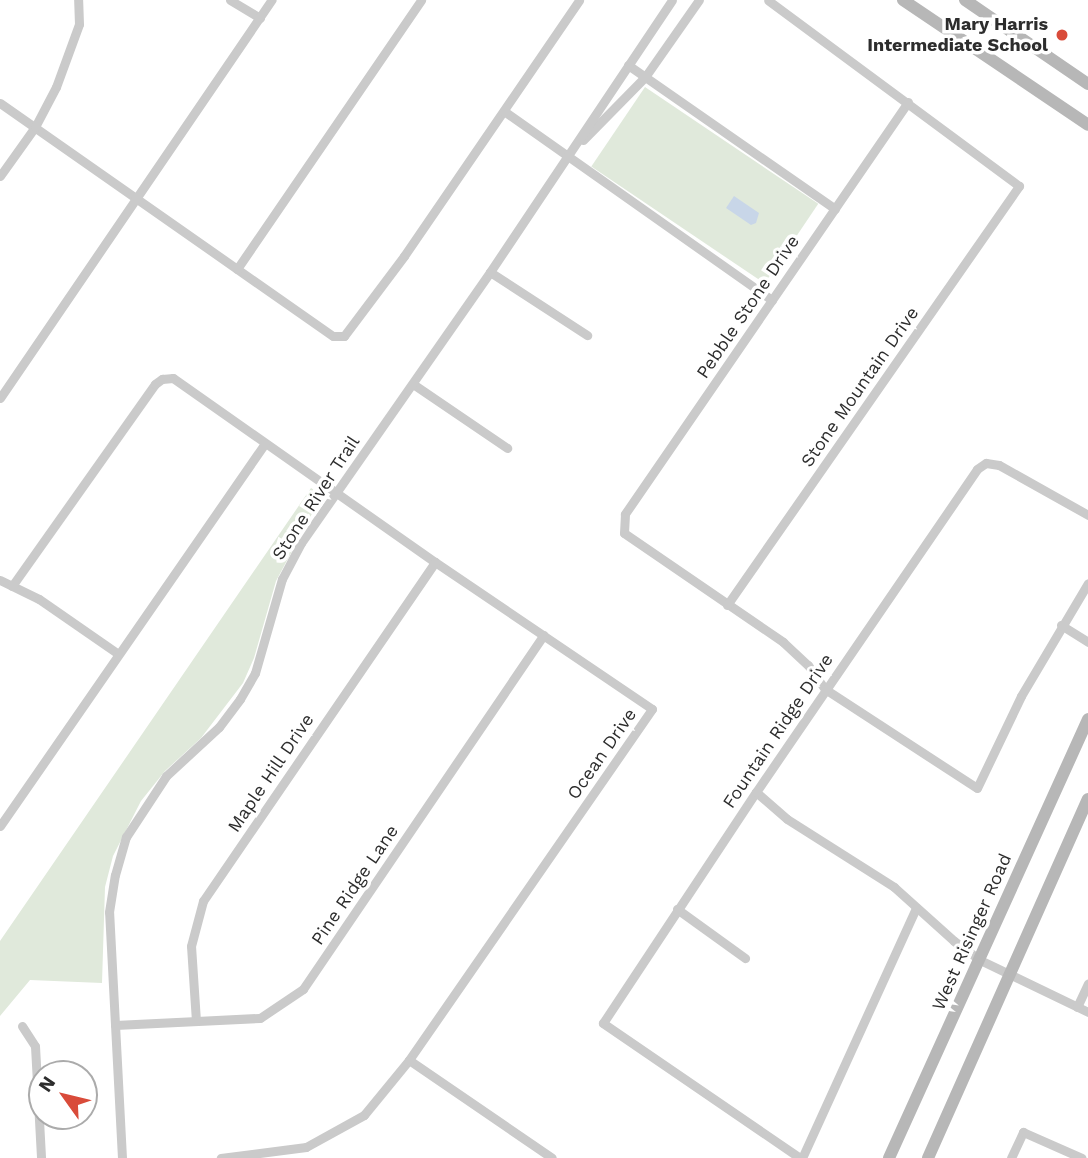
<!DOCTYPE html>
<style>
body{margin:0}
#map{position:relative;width:1088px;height:1158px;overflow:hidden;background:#fff;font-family:"Work Sans",sans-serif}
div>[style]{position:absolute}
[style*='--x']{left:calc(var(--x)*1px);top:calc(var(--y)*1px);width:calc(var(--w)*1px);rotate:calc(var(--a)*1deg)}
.green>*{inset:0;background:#e0e9db;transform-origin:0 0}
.water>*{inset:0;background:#c8d6e8}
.street>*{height:9px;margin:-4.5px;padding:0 4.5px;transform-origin:4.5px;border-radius:4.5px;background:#cacaca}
.secondary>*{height:12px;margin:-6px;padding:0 6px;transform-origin:6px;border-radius:6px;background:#b7b7b7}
.dots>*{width:19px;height:19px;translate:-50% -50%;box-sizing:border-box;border:4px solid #fff;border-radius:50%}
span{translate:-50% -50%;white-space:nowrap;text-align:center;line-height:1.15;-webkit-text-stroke:7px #fff;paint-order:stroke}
.poi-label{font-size:18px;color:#2d2d2d;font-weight:700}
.right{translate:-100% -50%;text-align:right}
.street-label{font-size:18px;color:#2d2d2d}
.north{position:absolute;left:28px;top:1060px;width:70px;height:70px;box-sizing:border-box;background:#fff;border:2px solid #ababab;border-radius:50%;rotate:304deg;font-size:19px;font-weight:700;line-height:28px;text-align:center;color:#2d2d2d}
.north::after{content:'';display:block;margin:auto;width:24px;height:32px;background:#d94b3a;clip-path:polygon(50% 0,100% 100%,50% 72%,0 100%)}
</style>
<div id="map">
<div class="green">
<i style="left:645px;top:87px;width:209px;height:96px;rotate:34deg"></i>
<i style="clip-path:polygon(311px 488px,322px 495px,276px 581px,254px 658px,243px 683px,201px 738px,165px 771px,141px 801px,113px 856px,105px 887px,102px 983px,30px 980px,0 1016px,0 941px)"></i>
</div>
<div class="water">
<i style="clip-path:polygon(734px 196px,759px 213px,756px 223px,751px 225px,726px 208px)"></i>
</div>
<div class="street">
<i style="--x:230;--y:0;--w:35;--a:31"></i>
<i style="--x:628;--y:65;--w:252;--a:34.8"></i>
<i style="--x:908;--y:102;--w:500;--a:124.5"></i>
<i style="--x:625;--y:514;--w:19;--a:93"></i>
<i style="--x:624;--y:533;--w:193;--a:34.4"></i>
<i style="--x:783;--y:642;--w:34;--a:43"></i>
<i style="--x:808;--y:665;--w:29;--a:55"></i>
<i style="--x:825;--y:689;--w:181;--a:33.1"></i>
<i style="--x:977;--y:788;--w:102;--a:-64.4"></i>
<i style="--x:1021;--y:696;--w:131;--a:-59.3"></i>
<i style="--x:0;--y:103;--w:406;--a:35"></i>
<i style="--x:333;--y:336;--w:11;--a:0"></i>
<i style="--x:344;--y:336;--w:100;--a:-53.1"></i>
<i style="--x:404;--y:256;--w:310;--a:-55.6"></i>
<i style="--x:504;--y:111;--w:328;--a:35.2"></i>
<i style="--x:583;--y:140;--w:88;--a:-45.5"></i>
<i style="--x:645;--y:77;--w:94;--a:-55"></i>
<i style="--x:0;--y:176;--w:60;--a:-54.5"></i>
<i style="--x:35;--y:127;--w:45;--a:-62.3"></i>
<i style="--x:56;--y:87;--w:67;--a:-69.9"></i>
<i style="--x:79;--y:24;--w:24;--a:-92"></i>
<i style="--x:237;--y:269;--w:326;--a:-55.6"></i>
<i style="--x:490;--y:272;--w:116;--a:33"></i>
<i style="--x:413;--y:384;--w:114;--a:34.2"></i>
<i style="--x:0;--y:398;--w:482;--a:-55.7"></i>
<i style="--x:0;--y:580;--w:43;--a:26"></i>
<i style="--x:39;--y:599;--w:95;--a:34.7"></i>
<i style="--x:12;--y:586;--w:247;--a:-54.7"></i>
<i style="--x:155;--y:384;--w:9;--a:-36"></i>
<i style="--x:162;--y:379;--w:11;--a:-5"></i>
<i style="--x:173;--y:378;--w:320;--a:35.1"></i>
<i style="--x:435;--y:562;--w:262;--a:34.1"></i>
<i style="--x:652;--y:709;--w:427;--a:124.7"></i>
<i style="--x:409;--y:1060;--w:71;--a:129.3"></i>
<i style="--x:364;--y:1115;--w:66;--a:151.1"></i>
<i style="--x:306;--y:1147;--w:86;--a:172.6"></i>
<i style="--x:727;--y:605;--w:511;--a:-55.13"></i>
<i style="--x:1019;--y:186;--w:312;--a:-143.5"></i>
<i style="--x:1061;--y:625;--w:32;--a:32"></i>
<i style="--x:756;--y:792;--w:41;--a:41.1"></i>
<i style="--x:787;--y:819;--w:127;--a:32.4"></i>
<i style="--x:894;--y:887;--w:81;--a:42"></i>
<i style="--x:954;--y:941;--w:32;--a:36"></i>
<i style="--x:980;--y:960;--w:120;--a:25.7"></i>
<i style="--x:0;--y:826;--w:465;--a:-55.3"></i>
<i style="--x:677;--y:909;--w:84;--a:35.8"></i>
<i style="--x:1077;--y:1007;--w:26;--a:-65"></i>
<i style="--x:196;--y:1021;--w:75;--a:-93.8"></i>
<i style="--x:191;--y:946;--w:47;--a:-75.1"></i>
<i style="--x:203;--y:901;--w:411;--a:-55.6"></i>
<i style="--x:115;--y:1025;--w:145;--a:-2.8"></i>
<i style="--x:260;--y:1018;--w:52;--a:-34"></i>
<i style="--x:303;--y:989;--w:428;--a:-55.8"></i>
<i style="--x:22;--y:1026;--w:24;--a:57"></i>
<i style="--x:35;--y:1046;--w:112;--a:86.9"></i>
<i style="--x:409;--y:1060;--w:173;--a:34.4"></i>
<i style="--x:122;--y:1158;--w:246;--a:-93"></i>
<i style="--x:109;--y:912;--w:37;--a:-81"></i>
<i style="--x:115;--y:875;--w:40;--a:-74"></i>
<i style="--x:126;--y:837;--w:73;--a:-56.7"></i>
<i style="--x:166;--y:776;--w:72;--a:-42.8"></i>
<i style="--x:219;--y:727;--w:35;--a:-53"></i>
<i style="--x:240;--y:699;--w:30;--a:-60"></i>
<i style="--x:255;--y:673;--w:98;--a:-74"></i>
<i style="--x:282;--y:579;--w:41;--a:-62.2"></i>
<i style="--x:301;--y:543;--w:330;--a:-55.1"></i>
<i style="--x:490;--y:272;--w:327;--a:-56.2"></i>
<i style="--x:800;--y:1158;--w:239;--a:-145.6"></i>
<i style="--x:603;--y:1023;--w:277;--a:-56.5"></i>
<i style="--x:756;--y:792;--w:391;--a:-55.6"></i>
<i style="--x:977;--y:469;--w:11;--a:-34"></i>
<i style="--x:986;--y:463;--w:13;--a:9"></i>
<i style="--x:999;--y:465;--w:102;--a:29.3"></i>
<i style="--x:802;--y:1158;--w:275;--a:-65.5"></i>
<i style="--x:1011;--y:1158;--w:29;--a:-65"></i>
<i style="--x:1023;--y:1132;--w:64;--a:23.8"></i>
</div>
<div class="secondary">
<i style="--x:903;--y:0;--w:223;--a:34"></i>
<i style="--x:965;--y:0;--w:149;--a:34.3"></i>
<i style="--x:889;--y:1158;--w:482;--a:-65.6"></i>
<i style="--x:928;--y:1158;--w:393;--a:-66"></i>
</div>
<div class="dots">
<i style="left:1062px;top:35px;background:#d94b3a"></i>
</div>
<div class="poi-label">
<span class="right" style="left:1048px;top:35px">Mary Harris<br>Intermediate School</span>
</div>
<div class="street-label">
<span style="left:748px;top:307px;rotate:-56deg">Pebble Stone Drive</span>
<span style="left:860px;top:387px;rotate:-55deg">Stone Mountain Drive</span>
<span style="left:316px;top:498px;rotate:-57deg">Stone River Trail</span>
<span style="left:778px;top:731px;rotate:-56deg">Fountain Ridge Drive</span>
<span style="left:602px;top:754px;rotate:-55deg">Ocean Drive</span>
<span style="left:271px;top:773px;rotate:-56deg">Maple Hill Drive</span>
<span style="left:355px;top:885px;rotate:-56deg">Pine Ridge Lane</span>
<span style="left:972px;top:932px;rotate:-66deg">West Risinger Road</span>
</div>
<div class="north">N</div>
</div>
